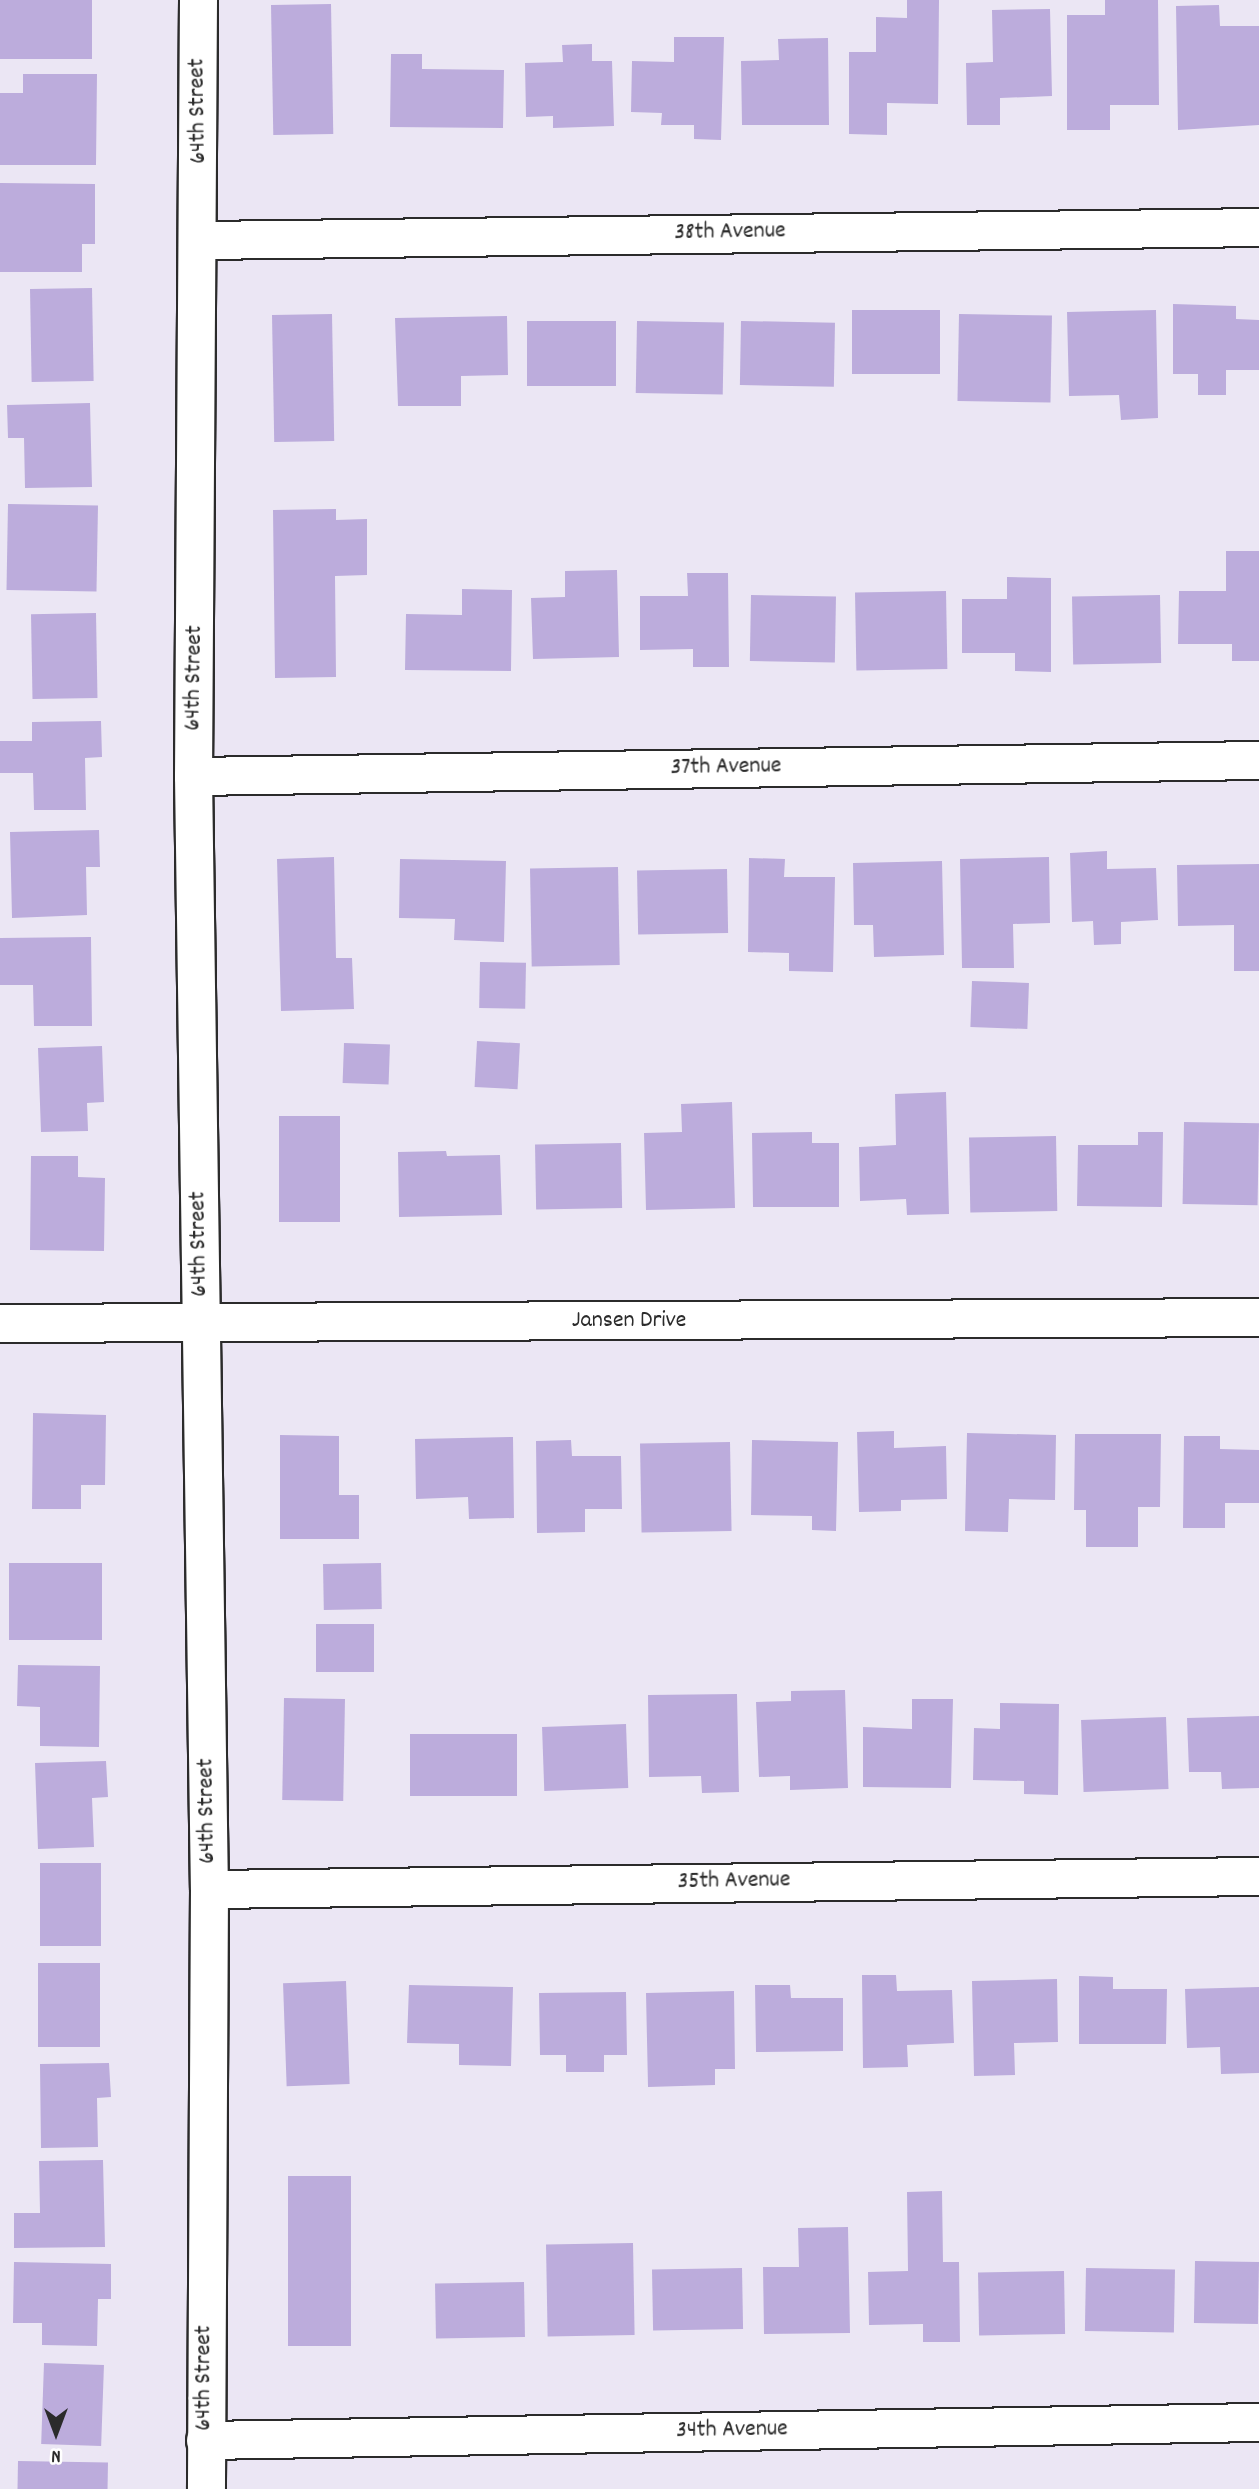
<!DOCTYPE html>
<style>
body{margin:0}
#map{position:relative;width:1259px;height:2489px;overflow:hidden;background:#ebe6f4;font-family:Dekko,sans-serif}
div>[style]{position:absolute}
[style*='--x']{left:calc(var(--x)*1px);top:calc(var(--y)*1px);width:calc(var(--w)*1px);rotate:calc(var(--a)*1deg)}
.building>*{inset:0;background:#bcacdc;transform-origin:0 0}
.roads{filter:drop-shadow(2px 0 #2b2b2b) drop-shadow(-2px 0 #2b2b2b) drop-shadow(0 2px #2b2b2b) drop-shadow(0 -2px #2b2b2b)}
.street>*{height:37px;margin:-18.5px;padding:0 18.5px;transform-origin:18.5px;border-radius:18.5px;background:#fff}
span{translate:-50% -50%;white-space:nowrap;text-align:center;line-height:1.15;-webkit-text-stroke:7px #fff;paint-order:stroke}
.street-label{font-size:24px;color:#2b2b2b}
.north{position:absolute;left:21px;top:2398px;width:70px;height:70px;-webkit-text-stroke:5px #fff;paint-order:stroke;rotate:180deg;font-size:19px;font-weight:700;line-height:28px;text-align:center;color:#2b2b2b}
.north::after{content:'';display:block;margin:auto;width:24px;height:32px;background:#2b2b2b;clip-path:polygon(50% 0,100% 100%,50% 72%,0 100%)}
</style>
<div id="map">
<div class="building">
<i style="left:0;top:0;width:92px;height:59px"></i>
<i style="clip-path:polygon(907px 0,939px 0,938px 104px,887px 103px,887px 135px,849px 134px,849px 52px,876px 52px,876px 17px,907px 18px)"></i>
<i style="clip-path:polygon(1105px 0,1158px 0,1159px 105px,1110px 105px,1110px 130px,1067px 130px,1067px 15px,1105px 15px)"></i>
<i style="left:331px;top:4px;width:130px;height:60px;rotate:89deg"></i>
<i style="clip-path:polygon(1219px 5px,1220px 26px,1259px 26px,1259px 125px,1178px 130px,1176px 6px)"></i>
<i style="clip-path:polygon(1050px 9px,1052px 96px,1000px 98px,1000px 125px,967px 125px,966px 63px,993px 62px,992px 10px)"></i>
<i style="clip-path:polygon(674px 37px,724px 37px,721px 140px,694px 139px,694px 125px,661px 125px,662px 113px,631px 112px,632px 61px,674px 62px)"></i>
<i style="clip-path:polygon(828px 38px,829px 125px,742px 125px,741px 61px,779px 60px,778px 39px)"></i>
<i style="clip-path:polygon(592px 44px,592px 61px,612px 61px,614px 126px,553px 128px,553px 116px,526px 117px,525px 63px,563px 62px,562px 45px)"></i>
<i style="clip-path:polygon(391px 54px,422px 54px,422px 69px,504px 70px,503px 128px,390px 127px)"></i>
<i style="clip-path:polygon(23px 74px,97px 74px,96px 165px,0 165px,0 93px,23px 93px)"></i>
<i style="clip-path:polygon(0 183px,95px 184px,95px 244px,82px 244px,82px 272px,0 272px)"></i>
<i style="left:92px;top:288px;width:93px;height:62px;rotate:89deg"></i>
<i style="clip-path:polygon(1173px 304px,1236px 306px,1236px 319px,1259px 320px,1259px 370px,1226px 370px,1226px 395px,1198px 395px,1198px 374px,1173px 374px)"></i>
<i style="left:852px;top:310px;width:88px;height:64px"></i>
<i style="clip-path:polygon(1156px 310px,1158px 418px,1121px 420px,1119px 395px,1069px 396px,1067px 312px)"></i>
<i style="left:332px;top:314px;width:127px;height:60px;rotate:89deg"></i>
<i style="left:959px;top:314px;width:93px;height:87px;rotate:1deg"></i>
<i style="clip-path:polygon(507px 316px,508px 375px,461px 376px,461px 406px,398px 406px,395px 318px)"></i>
<i style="left:527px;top:321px;width:89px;height:65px"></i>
<i style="left:637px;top:321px;width:87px;height:72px;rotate:1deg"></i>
<i style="left:741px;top:321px;width:94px;height:64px;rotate:1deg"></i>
<i style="clip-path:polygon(90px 403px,92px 487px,25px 488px,24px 438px,8px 438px,7px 405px)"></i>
<i style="left:8px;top:504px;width:90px;height:86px;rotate:1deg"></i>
<i style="clip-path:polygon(336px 509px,336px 520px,367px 519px,367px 575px,335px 576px,336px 677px,275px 678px,273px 510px)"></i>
<i style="clip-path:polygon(1226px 551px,1259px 551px,1259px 661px,1232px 661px,1232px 644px,1178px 644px,1179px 591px,1226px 591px)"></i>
<i style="clip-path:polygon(617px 570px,619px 657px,533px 659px,531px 598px,565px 597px,565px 571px)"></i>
<i style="clip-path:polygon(687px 573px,728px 573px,729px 667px,693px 667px,693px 649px,640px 650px,640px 596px,688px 596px)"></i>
<i style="clip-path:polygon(1007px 577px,1051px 578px,1051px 672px,1015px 671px,1015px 653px,962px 653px,962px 599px,1007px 599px)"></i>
<i style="clip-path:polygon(462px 589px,512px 590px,511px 671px,405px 670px,406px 614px,462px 615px)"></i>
<i style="left:946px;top:591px;width:78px;height:91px;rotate:89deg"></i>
<i style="left:751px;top:595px;width:85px;height:66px;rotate:1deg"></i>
<i style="left:1160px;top:595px;width:68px;height:88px;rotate:89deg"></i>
<i style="left:96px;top:613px;width:85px;height:65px;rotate:89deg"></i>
<i style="clip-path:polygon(101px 721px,102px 757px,85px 758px,86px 810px,34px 810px,33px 773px,0 773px,0 741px,32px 741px,32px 722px)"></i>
<i style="clip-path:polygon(99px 830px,100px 867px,86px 867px,87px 915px,12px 918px,10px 832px)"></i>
<i style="clip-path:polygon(1107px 851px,1107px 869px,1156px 868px,1158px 920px,1121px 922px,1121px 944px,1094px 945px,1093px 921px,1072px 922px,1070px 853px)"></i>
<i style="clip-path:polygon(334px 857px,336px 958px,352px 958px,354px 1009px,281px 1011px,277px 859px)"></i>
<i style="clip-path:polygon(1049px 857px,1050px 923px,1013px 924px,1014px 968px,962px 968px,960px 859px)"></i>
<i style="clip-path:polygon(749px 858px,785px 859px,784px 877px,835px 877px,833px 972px,789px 971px,789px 953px,748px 952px)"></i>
<i style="clip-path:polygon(400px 859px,506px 861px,504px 942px,454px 940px,455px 919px,399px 918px)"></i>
<i style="clip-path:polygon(942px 861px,944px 955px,874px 957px,873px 925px,854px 925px,853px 863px)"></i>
<i style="clip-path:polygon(1259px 864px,1259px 971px,1234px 971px,1234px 925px,1178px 926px,1177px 865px)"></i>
<i style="left:618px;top:867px;width:98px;height:88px;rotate:89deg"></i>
<i style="left:727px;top:869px;width:64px;height:90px;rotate:89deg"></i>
<i style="clip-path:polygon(91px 937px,92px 1026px,34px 1026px,33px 985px,0 985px,0 938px)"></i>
<i style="left:480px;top:962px;width:46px;height:46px;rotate:1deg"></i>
<i style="left:972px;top:981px;width:57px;height:46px;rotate:2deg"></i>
<i style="left:477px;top:1041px;width:43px;height:46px;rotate:3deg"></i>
<i style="left:344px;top:1043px;width:46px;height:40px;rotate:2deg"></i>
<i style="clip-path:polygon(102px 1046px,104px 1102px,87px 1103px,88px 1131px,41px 1132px,38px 1048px)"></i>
<i style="clip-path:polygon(946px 1092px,949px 1214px,907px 1215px,906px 1199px,860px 1201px,859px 1147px,896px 1145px,895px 1094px)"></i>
<i style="clip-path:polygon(732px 1102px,735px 1208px,646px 1210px,644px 1133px,682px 1132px,681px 1104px)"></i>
<i style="left:279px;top:1116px;width:61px;height:106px"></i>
<i style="left:1184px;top:1122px;width:75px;height:82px;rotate:1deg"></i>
<i style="clip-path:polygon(812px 1132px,812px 1143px,839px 1143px,839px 1207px,753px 1207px,752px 1133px)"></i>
<i style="clip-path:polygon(1138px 1132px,1163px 1132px,1162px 1207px,1077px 1206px,1078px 1145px,1138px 1145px)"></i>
<i style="left:1056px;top:1136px;width:75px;height:87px;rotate:89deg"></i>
<i style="left:621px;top:1143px;width:65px;height:86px;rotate:89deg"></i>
<i style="clip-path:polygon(446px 1151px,447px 1156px,500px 1155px,502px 1215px,399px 1217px,398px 1152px)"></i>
<i style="clip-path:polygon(31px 1156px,78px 1156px,78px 1177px,105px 1178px,104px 1251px,30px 1250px)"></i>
<i style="clip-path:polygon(33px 1413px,106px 1415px,105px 1485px,81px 1485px,81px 1509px,32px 1509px)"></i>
<i style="clip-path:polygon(894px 1431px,894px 1448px,946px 1446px,947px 1499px,901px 1500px,901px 1511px,859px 1512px,857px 1432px)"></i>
<i style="clip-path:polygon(967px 1433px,1056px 1435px,1055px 1500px,1009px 1499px,1008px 1532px,965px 1531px)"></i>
<i style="clip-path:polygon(1075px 1434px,1161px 1434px,1160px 1507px,1138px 1507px,1138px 1547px,1086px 1547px,1086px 1510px,1074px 1510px)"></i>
<i style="clip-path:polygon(280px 1435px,339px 1436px,339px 1495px,359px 1495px,359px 1539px,280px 1539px)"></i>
<i style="clip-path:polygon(1184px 1436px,1220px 1436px,1220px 1449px,1259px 1450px,1259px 1503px,1225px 1503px,1225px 1528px,1183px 1528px)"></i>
<i style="clip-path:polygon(513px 1437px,514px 1518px,469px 1519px,468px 1497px,416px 1499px,415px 1439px)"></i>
<i style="clip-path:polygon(571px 1440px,572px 1456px,621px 1456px,622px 1509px,585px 1509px,585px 1532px,537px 1533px,536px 1441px)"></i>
<i style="clip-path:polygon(752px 1440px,838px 1442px,836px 1531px,812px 1530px,812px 1516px,751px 1515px)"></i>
<i style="left:730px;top:1442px;width:89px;height:90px;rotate:89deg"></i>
<i style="left:9px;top:1563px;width:93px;height:77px"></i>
<i style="left:381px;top:1563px;width:46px;height:58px;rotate:89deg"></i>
<i style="left:374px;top:1624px;width:48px;height:58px;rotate:90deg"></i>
<i style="clip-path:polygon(18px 1665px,100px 1666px,99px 1747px,40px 1746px,40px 1707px,17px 1706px)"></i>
<i style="clip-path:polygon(845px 1690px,848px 1788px,790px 1790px,790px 1776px,759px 1777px,756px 1702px,791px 1701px,791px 1691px)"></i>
<i style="clip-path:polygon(737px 1694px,739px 1792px,702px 1793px,701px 1776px,649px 1777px,648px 1695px)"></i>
<i style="left:284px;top:1698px;width:61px;height:102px;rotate:1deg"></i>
<i style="clip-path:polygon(912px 1699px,953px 1699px,951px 1788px,863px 1787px,863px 1727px,912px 1729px)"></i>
<i style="clip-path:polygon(1000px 1703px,1059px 1704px,1058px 1795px,1024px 1794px,1024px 1781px,973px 1780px,974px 1728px,1000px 1729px)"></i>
<i style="clip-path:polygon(1259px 1716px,1259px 1788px,1222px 1789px,1221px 1772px,1189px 1772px,1187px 1718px)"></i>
<i style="left:1166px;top:1717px;width:72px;height:85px;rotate:88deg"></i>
<i style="left:626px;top:1724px;width:64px;height:84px;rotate:88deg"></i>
<i style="left:517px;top:1734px;width:62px;height:107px;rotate:90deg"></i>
<i style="clip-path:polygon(106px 1761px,108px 1797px,92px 1798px,94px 1847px,38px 1849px,35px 1763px)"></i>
<i style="left:40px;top:1863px;width:61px;height:83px"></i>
<i style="left:38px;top:1963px;width:62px;height:84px"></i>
<i style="clip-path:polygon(862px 1975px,896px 1975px,897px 1991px,952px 1990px,954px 2043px,907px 2045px,908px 2067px,863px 2068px)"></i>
<i style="clip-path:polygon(1079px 1976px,1113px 1977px,1113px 1989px,1167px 1989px,1166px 2044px,1079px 2044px)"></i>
<i style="clip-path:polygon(1057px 1979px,1058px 2042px,1014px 2043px,1015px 2075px,974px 2076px,972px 1981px)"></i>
<i style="left:346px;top:1981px;width:103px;height:63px;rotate:88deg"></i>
<i style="clip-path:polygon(409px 1985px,513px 1987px,511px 2066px,459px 2065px,459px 2044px,407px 2043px)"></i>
<i style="clip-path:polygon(755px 1985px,790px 1985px,791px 1998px,843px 1998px,843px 2051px,756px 2052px)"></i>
<i style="clip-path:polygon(1259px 1987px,1259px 2073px,1221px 2074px,1220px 2047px,1187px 2048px,1185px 1989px)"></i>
<i style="clip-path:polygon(734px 1991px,735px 2069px,715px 2069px,715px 2085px,648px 2087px,646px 1993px)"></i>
<i style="clip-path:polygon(626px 1992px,627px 2055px,604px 2055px,604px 2072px,566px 2072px,566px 2055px,540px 2055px,539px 1993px)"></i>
<i style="clip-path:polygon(109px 2063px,111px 2097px,97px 2098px,98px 2147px,41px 2148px,40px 2064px)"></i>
<i style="clip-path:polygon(103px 2160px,105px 2247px,14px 2248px,14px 2213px,40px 2213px,39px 2161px)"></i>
<i style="left:351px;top:2176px;width:170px;height:63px;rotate:90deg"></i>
<i style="clip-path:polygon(942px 2191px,943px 2262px,959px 2262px,960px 2342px,923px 2342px,923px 2324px,869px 2325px,868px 2272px,908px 2271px,907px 2192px)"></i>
<i style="clip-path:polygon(848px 2227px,850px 2333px,764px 2334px,763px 2267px,799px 2267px,798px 2228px)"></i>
<i style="left:633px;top:2243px;width:92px;height:87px;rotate:89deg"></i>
<i style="left:1195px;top:2261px;width:64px;height:62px;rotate:1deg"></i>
<i style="clip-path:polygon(14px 2262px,111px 2264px,111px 2299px,98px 2299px,97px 2346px,42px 2345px,42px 2323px,13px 2323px)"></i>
<i style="left:742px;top:2268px;width:61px;height:90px;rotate:89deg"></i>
<i style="left:1086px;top:2268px;width:89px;height:63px;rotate:1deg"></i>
<i style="left:1064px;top:2271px;width:63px;height:86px;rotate:89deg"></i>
<i style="left:524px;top:2282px;width:55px;height:89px;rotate:89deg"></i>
<i style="left:44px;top:2363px;width:60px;height:81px;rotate:2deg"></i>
<i style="left:18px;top:2461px;width:90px;height:28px;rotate:1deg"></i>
</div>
<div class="roads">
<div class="street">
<i style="--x:198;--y:0;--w:776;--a:90.37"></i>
<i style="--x:193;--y:776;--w:1113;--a:89.18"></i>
<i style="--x:209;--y:1889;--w:600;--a:90.29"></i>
<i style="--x:200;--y:240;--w:1059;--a:-0.7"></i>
<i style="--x:193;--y:776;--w:1066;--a:-0.86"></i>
<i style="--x:0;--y:1323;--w:1259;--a:-0.27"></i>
<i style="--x:209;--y:1889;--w:1050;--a:-0.71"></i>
<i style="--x:205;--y:2440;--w:1054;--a:-0.98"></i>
</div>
</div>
<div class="street-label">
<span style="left:199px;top:111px;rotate:-91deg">64th Street</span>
<span style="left:730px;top:233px;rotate:-1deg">38th Avenue</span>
<span style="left:195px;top:678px;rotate:-89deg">64th Street</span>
<span style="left:726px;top:768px;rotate:-1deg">37th Avenue</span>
<span style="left:200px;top:1244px;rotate:-91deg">64th Street</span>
<span style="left:629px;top:1322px">Jansen Drive</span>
<span style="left:208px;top:1811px;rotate:-91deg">64th Street</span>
<span style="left:734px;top:1882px;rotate:-1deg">35th Avenue</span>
<span style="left:205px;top:2378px;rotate:-90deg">64th Street</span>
<span style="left:732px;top:2431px;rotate:-1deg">34th Avenue</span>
</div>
<div class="north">N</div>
</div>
